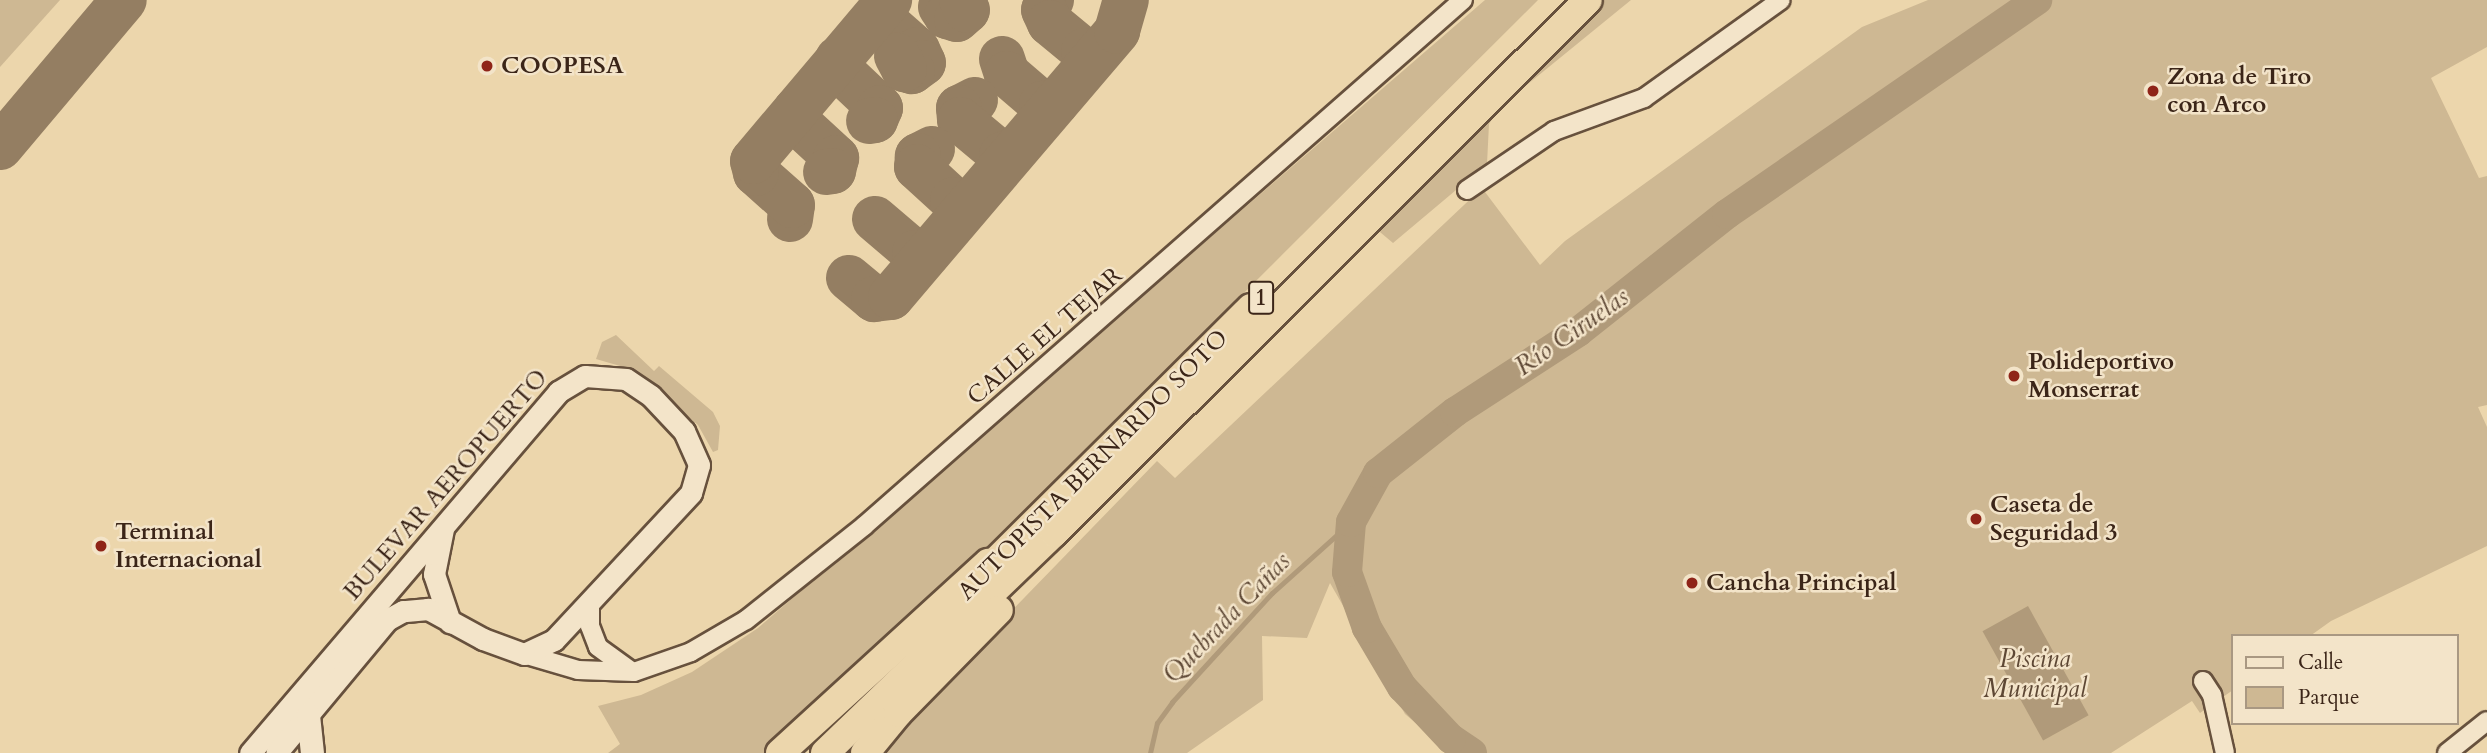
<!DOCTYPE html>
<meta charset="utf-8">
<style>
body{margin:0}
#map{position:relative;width:2487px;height:753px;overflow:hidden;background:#ecd6ac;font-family:Cardo,serif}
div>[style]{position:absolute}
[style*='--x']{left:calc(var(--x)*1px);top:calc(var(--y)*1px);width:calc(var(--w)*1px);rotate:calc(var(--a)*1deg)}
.green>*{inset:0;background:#ceb893}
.water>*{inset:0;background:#b09a7a;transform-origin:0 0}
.stream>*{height:5px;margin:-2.5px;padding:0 2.5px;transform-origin:2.5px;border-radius:2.5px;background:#b09a7a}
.river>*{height:30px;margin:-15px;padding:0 15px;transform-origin:15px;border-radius:15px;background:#b09a7a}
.taxiway>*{height:46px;margin:-23px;padding:0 23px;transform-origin:23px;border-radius:23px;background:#947e62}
.roads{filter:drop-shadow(2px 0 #67513d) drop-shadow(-2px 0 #67513d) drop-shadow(0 2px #67513d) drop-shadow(0 -2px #67513d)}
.minor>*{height:18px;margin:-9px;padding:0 9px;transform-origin:9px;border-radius:9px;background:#f3e4c9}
.tertiary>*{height:21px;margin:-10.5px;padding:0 10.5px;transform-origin:10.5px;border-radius:10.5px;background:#f3e4c9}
.secondary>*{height:23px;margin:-11.5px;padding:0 11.5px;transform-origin:11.5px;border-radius:11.5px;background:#f3e4c9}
.trunk>*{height:28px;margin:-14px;padding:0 14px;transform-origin:14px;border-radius:14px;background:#ecd6ac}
.dots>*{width:19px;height:19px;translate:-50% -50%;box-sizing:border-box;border:4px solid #f3e4c9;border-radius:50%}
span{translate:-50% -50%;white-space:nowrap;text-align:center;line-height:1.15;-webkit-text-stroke:5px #f3e4c9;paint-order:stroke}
.shield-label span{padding:2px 5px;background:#f3e4c9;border:2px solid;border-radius:5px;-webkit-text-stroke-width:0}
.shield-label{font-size:23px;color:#3b2518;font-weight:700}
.poi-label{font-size:24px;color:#3b2518;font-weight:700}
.left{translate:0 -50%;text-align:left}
.street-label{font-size:24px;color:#3b2518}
.water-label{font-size:26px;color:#5e4835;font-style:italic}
.legend{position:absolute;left:2231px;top:634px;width:228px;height:91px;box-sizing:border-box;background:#f3e4c9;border:2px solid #a99882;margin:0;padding:9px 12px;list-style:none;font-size:21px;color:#3b2518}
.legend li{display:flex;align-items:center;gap:14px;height:35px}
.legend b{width:35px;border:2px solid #a99882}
</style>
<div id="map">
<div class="green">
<i style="clip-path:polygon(0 0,60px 0,0 67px)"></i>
<i style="clip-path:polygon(1485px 0,1538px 0,823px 712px,770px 753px,608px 753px,620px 744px,598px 706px,641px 695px,692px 672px,758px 628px)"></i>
<i style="clip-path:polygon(1599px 0,1631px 0,1501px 106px,1489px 124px,1487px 164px,1393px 243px,1374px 227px)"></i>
<i style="clip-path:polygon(1928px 0,2487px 0,2487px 47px,2431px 78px,2479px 178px,2487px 176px,2487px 405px,2478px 407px,2487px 427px,2487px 546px,2331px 621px,2310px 636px,2233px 636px,2233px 690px,2200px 713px,2192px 701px,2111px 753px,1451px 753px,1405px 714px,1330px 583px,1307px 638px,1262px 636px,1263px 700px,1187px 753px,880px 753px,930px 695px,1157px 461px,1175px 478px,1482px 188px,1540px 265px,1565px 241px,1862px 27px)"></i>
<i style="clip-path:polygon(616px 335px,654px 371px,659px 366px,713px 412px,720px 426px,718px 450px,713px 452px,698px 425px,646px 380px,627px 368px,596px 359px,602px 342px)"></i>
</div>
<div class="water">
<i style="left:2028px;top:606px;width:125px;height:52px;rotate:61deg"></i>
</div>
<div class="stream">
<i style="--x:1150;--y:753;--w:31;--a:-77"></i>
<i style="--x:1157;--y:723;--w:26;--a:-54"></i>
<i style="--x:1172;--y:702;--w:148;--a:-47.5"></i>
<i style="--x:1272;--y:593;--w:106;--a:-41.9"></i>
</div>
<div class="river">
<i style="--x:1472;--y:753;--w:25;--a:-146"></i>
<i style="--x:1451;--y:739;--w:71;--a:-133.3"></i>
<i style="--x:1402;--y:687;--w:69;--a:-120.7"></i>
<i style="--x:1367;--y:628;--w:59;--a:-109.7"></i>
<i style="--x:1347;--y:572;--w:50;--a:-85.4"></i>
<i style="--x:1351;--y:522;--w:56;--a:-61.1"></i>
<i style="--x:1378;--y:473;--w:98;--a:-38.4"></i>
<i style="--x:1455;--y:412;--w:147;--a:-33"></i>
<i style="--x:1578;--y:332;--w:190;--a:-38.4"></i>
<i style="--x:1727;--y:214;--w:377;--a:-34.6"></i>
</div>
<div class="taxiway">
<i style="--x:1051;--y:0;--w:12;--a:125"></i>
<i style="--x:1044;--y:10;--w:14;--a:65"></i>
<i style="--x:1050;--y:23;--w:44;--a:39.5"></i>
<i style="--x:1084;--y:51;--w:15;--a:4"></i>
<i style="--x:883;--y:7;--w:14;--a:86"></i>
<i style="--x:884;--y:21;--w:44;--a:41.3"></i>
<i style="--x:917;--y:50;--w:14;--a:65"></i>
<i style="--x:923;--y:63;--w:14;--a:144"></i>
<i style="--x:912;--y:71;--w:8;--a:-166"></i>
<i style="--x:904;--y:69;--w:15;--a:-118"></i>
<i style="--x:941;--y:7;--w:11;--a:56"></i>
<i style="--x:947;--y:16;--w:10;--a:17"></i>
<i style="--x:957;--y:19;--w:13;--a:-42"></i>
<i style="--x:967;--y:10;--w:11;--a:-117"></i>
<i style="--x:838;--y:59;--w:15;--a:70"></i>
<i style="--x:843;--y:73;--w:51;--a:43.4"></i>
<i style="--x:880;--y:108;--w:13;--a:113"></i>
<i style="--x:875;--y:120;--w:6;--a:171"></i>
<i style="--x:1002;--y:59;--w:16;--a:72"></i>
<i style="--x:1007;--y:74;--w:46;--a:40.6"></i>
<i style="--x:1042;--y:104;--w:14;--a:-4"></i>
<i style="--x:975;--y:100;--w:18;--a:153"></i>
<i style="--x:959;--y:108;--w:12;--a:85"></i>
<i style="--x:960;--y:120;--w:55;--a:39.8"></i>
<i style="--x:1002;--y:155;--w:14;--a:-21"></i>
<i style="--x:796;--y:110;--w:13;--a:81"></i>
<i style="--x:798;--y:123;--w:52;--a:42.6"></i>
<i style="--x:836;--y:158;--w:13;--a:103"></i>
<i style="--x:833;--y:171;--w:7;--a:172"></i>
<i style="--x:0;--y:147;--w:192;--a:-49.9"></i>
<i style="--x:932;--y:149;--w:16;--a:153"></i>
<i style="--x:918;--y:156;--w:11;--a:95"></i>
<i style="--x:917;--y:167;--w:49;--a:42.5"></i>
<i style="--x:953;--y:200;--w:18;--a:6"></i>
<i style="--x:790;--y:219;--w:14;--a:-82"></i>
<i style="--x:792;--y:205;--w:48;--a:-138.4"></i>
<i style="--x:756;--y:173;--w:12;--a:-104"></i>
<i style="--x:753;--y:161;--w:211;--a:-49.8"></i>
<i style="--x:875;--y:219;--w:52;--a:40.4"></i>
<i style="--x:915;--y:253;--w:13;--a:0"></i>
<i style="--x:849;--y:278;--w:33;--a:40"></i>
<i style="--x:874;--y:299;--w:17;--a:-7"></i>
<i style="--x:891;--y:297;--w:349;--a:-49.6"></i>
<i style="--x:1117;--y:31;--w:32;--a:-74"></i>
</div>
<div class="roads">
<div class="minor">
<i style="--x:1467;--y:190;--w:105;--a:-34.1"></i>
<i style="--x:1554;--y:131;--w:96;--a:-20.1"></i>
<i style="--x:1644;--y:98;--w:168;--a:-35.6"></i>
<i style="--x:590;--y:603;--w:23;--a:90"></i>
<i style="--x:590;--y:626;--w:22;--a:69"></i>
<i style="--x:598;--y:647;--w:41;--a:36"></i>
<i style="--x:524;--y:654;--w:56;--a:16.5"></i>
<i style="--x:578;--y:670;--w:56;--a:2"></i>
<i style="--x:634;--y:672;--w:60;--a:-19.3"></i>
<i style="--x:691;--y:652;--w:64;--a:-30.2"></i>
<i style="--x:746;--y:620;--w:151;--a:-38.5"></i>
<i style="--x:864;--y:526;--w:797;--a:-41.29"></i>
<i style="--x:2203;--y:681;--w:17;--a:57"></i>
<i style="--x:2212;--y:695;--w:59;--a:77.4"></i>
<i style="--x:2447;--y:753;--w:51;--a:-38.7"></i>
</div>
<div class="tertiary">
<i style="--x:443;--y:529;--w:46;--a:101.3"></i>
<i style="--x:434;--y:574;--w:51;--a:71.6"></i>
<i style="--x:250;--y:753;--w:475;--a:-49.5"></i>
<i style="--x:558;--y:392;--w:31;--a:-31"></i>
<i style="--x:585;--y:376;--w:41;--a:4.2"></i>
<i style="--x:626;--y:379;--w:30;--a:34"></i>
<i style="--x:651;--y:396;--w:48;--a:46.7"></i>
<i style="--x:684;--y:431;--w:37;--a:66"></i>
<i style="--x:699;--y:465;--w:29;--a:106"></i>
<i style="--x:691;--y:493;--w:201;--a:133"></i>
<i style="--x:554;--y:640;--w:33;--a:155"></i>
<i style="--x:524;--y:654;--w:44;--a:-159.9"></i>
<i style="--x:483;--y:639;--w:63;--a:-151.4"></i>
<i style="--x:428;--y:609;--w:25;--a:175"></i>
<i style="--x:403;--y:611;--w:18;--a:151"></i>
<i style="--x:387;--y:620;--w:173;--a:129.8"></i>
</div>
<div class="secondary">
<i style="--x:308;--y:715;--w:38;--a:84"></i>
</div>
<div class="trunk">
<i style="--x:977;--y:580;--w:386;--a:-44.8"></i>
<i style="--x:780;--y:753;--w:282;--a:-42.4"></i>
<i style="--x:825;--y:753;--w:318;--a:-43.9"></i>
<i style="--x:1054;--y:533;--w:754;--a:-44.95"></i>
<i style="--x:865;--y:753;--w:52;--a:-50.5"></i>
<i style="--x:898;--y:713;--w:144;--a:-45.6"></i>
</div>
</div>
<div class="dots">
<i style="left:487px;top:66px;background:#8f2418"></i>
<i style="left:2153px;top:91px;background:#8f2418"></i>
<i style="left:2014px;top:376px;background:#8f2418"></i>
<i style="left:1976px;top:519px;background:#8f2418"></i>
<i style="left:101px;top:546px;background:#8f2418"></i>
<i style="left:1692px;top:583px;background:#8f2418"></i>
</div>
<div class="shield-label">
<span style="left:1261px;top:298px">1</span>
</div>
<div class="poi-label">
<span class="left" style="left:501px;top:66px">COOPESA</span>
<span class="left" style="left:2167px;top:91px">Zona de Tiro<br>con Arco</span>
<span class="left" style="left:2028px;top:376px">Polideportivo<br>Monserrat</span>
<span class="left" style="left:1990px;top:519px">Caseta de<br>Seguridad 3</span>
<span class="left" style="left:115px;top:546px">Terminal<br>Internacional</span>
<span class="left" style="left:1706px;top:583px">Cancha Principal</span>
</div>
<div class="street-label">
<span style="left:1045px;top:336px;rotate:-41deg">CALLE EL TEJAR</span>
<span style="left:1093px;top:465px;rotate:-45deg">AUTOPISTA BERNARDO SOTO</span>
<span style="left:446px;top:485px;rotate:-49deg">BULEVAR AEROPUERTO</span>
</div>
<div class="water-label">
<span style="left:1572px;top:332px;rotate:-35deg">Río Ciruelas</span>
<span style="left:1227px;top:618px;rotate:-46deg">Quebrada Cañas</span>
<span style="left:2035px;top:674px">Piscina<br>Municipal</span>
</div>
<ul class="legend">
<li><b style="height:9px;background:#f3e4c9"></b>Calle</li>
<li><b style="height:19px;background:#ceb893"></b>Parque</li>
</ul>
</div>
